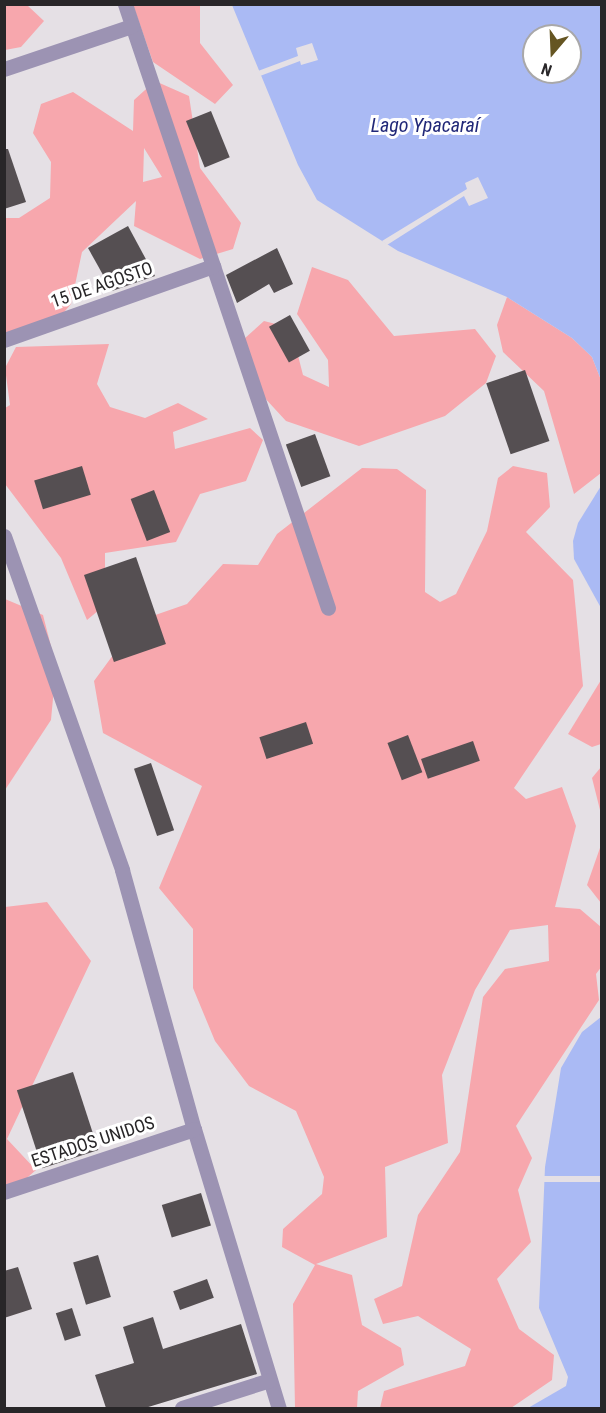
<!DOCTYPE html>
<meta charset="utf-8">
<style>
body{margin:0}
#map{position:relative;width:606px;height:1413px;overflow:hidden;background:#e5e0e5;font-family:"Roboto Condensed",sans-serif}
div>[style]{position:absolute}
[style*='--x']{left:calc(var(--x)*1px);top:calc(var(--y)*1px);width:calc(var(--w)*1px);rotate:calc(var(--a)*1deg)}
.green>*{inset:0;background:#f7a7ad}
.water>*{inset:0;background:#aabaf4}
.pier>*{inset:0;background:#e5e0e5;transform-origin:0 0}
.building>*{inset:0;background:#554f52;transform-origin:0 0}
.minor>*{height:15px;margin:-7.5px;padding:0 7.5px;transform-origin:7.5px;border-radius:7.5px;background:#9c93b3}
span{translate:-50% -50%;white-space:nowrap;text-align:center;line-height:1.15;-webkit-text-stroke:6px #fff;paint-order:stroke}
.street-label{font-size:18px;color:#282628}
.water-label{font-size:20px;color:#212878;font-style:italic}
.frame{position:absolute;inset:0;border:6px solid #282628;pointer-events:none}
.north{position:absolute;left:522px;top:24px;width:60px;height:60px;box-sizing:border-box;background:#fff;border:2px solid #a9a8a9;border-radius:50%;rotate:199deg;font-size:16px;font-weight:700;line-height:24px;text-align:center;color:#282628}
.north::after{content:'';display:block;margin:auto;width:21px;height:27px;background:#655522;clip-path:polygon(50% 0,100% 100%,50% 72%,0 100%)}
</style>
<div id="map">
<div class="green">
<i style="clip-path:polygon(5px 4px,27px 5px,44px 21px,21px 47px,5px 50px)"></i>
<i style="clip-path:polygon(133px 5px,200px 5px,200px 43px,233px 85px,215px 104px,153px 62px)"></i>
<i style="clip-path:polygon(evenodd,155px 81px,189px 96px,200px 168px,241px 223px,233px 249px,200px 259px,134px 226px,136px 201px,82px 252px,71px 304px,48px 331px,5px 337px,4px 218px,19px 218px,50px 198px,51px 162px,33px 133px,41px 104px,73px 92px,133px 131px,134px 100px,155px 81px,144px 148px,162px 177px,143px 182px,144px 148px)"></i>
<i style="clip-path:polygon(312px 267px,348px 280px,394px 336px,475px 329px,496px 356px,486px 383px,445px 416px,359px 446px,286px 421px,252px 384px,244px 339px,264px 321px,291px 328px,303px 375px,329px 387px,328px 360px,297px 314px)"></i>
<i style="clip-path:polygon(507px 297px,572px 338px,592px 357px,601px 380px,601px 473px,574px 494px,544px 391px,503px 352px,497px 325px)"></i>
<i style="clip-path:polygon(109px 344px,97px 384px,110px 407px,145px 418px,178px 403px,208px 419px,173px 432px,175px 449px,250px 428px,263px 440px,246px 481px,200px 494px,176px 542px,105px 553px,105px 605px,87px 620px,61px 558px,5px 484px,5px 408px,10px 405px,5px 368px,16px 347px)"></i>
<i style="clip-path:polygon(513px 466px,547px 473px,550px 507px,526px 532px,573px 580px,583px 686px,514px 788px,526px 799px,562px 787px,576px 826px,555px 907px,580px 909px,601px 927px,602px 966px,596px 974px,599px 1000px,516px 1126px,532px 1158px,518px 1190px,531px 1242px,497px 1279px,519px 1329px,554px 1355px,552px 1380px,511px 1408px,380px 1408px,384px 1391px,465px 1366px,471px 1349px,418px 1316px,383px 1324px,374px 1299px,402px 1286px,418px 1215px,460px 1152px,483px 997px,505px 969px,549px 961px,548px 925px,510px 930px,475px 990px,442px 1075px,448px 1143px,385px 1167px,387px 1237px,316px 1264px,352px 1275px,362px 1325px,401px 1348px,404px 1365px,358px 1391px,357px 1408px,295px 1408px,293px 1304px,315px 1265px,282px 1247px,283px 1229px,322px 1194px,324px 1177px,296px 1111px,249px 1086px,215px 1041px,193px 988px,193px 929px,159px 888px,202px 786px,103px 733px,94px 681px,138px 621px,187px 604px,223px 564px,258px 565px,277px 534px,362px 468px,397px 469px,426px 490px,425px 592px,440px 602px,456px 594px,487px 531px,498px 478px)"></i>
<i style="clip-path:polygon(5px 599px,43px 615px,56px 666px,51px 720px,5px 790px)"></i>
<i style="clip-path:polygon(601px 680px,601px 744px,592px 747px,568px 734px)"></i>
<i style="clip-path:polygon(601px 767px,601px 814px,592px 778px)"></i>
<i style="clip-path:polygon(601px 845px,602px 903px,601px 903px,587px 885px)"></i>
<i style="clip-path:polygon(47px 902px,91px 961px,7px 1139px,36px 1170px,5px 1197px,5px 907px)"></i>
</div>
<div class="water">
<i style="clip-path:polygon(evenodd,232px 5px,601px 5px,601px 380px,592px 357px,572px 338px,507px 297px,398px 251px,317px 200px,298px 165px,232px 5px,534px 36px,570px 36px,570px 72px,534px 72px,534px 36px)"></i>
<i style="clip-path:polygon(601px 486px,601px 608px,574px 559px,573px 541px,578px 523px)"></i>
<i style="clip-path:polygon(601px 1017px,601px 1408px,528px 1408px,566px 1386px,568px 1377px,539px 1308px,545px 1167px,561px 1068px,582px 1032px)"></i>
</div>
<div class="pier">
<i style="clip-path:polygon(312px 43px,318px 60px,301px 65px,300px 61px,260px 76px,258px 71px,298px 56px,296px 48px)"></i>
<i style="clip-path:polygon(478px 177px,488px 198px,469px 206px,464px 196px,387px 245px,382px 241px,467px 189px,465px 183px)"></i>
<i style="left:601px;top:1176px;width:6px;height:58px;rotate:90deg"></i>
</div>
<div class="building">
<i style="left:211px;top:111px;width:50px;height:27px;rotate:68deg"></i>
<i style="clip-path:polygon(4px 149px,8px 149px,26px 202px,4px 209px)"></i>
<i style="clip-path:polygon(128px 226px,155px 276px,112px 291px,88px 248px)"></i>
<i style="clip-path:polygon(277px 248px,293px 284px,274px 293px,269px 284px,237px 303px,226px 275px)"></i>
<i style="left:290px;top:315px;width:41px;height:24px;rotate:61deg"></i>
<i style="left:525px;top:370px;width:75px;height:41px;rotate:71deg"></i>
<i style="left:315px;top:434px;width:45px;height:31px;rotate:70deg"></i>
<i style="left:82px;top:466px;width:30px;height:50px;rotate:73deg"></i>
<i style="left:154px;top:490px;width:45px;height:25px;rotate:69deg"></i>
<i style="left:136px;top:557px;width:92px;height:55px;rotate:71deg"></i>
<i style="left:306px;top:722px;width:23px;height:49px;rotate:72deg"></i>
<i style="left:408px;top:735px;width:40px;height:22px;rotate:69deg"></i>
<i style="left:473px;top:741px;width:21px;height:55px;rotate:71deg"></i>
<i style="left:151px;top:763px;width:71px;height:18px;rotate:71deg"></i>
<i style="left:73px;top:1072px;width:82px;height:59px;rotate:72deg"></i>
<i style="left:201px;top:1193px;width:34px;height:41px;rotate:73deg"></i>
<i style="left:98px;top:1255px;width:44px;height:26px;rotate:73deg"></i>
<i style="clip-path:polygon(18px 1267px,32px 1309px,4px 1318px,4px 1271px)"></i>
<i style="left:207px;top:1279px;width:20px;height:36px;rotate:70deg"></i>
<i style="left:72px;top:1308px;width:29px;height:17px;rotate:72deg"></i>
<i style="clip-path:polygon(153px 1317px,163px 1349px,241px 1324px,257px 1374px,145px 1408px,106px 1408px,95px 1375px,134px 1363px,123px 1327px)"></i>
</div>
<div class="minor">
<i style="--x:125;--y:4;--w:637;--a:71.42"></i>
<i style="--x:4;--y:69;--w:135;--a:-18.6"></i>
<i style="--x:4;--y:340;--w:222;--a:-19.5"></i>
<i style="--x:4;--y:536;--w:354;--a:70.5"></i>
<i style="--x:122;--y:870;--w:269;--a:74.5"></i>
<i style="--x:194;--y:1129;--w:292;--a:73.1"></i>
<i style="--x:4;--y:1192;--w:200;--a:-18.3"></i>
<i style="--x:182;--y:1408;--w:92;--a:-17.7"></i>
</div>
<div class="street-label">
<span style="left:102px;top:285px;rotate:-19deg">15 DE AGOSTO</span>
<span style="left:93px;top:1142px;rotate:-18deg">ESTADOS UNIDOS</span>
</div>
<div class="water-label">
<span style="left:425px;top:125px">Lago Ypacaraí</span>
</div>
<div class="frame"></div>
<div class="north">N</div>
</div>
